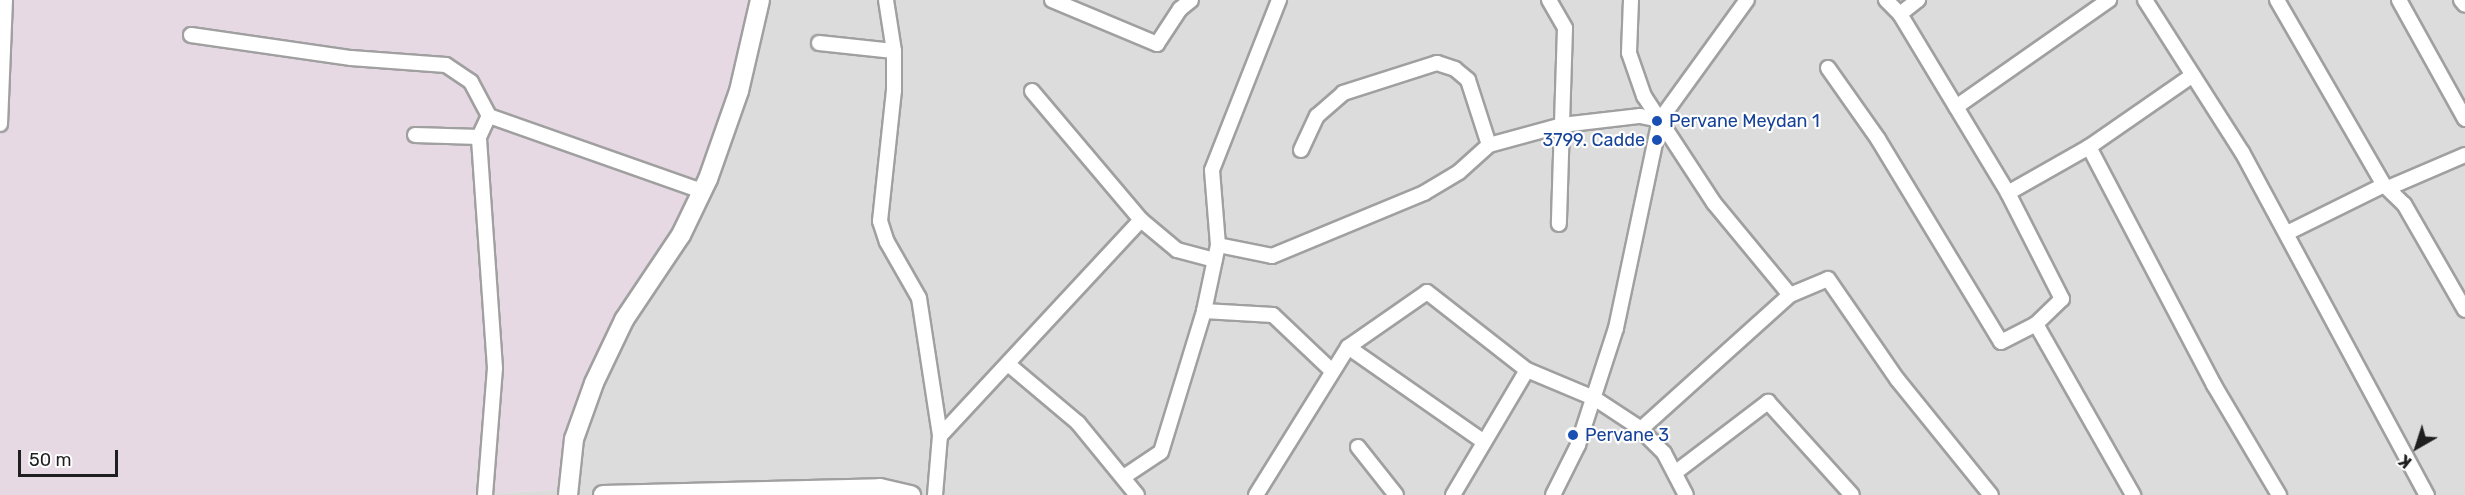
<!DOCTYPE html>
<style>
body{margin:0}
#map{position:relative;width:2465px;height:495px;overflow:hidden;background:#efece6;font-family:Rubik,sans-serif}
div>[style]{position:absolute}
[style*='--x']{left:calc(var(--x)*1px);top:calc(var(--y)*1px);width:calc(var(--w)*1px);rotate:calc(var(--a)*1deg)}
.residential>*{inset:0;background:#dddcdc}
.industrial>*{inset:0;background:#e7d9e4}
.roads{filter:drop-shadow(2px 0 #a0a0a0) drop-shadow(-2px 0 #a0a0a0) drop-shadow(0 2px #a0a0a0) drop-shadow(0 -2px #a0a0a0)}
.minor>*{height:14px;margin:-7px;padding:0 7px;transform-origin:7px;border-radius:7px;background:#fff}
.tertiary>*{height:18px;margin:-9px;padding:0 9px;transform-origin:9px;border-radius:9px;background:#fff}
.dots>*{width:16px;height:16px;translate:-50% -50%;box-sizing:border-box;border:3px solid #fff;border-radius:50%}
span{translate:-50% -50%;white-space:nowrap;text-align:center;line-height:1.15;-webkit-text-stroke:4.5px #fff;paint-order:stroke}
.transit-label{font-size:18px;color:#164399}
.left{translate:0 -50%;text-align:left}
.right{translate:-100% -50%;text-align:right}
.north{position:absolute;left:2387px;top:417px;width:60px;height:60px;-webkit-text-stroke:4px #fff;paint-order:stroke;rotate:219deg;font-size:16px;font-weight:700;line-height:24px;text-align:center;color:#1f1f1f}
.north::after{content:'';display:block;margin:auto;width:21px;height:27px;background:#1f1f1f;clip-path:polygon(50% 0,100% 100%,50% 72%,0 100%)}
.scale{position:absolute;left:18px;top:450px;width:100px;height:27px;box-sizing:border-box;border:3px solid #1f1f1f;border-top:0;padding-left:8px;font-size:18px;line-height:21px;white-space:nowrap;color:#1f1f1f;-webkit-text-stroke:4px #fff;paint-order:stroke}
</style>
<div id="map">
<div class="residential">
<i style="clip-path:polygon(759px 0,2465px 0,2465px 495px,469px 495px,568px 489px,577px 438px)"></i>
</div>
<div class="industrial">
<i style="clip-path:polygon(0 0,759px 0,725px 137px,614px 338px,568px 489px,469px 495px,0 495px)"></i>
</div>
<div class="roads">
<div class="minor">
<i style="--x:886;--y:0;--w:52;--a:81.1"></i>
<i style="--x:894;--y:51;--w:39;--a:90"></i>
<i style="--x:894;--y:90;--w:132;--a:96.1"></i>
<i style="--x:880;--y:221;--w:22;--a:72"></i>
<i style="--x:887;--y:242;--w:64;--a:60.3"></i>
<i style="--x:919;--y:298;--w:140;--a:81.3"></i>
<i style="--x:1052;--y:0;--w:114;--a:22.7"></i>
<i style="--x:1157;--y:44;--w:42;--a:-56.7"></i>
<i style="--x:1180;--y:9;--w:14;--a:-39"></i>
<i style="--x:1549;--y:0;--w:32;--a:60"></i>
<i style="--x:1565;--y:28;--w:196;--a:91.8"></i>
<i style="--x:1631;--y:0;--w:53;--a:92.2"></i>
<i style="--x:1629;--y:53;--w:46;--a:70.8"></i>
<i style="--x:1644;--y:96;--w:128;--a:56.8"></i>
<i style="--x:1714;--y:203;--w:119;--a:50.4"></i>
<i style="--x:2145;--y:0;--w:180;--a:57.5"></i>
<i style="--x:2242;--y:152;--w:390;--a:61.7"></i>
<i style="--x:2277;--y:0;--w:214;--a:60"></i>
<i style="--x:2384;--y:185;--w:28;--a:44"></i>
<i style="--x:2404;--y:204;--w:122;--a:60.1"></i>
<i style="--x:2399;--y:0;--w:136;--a:61"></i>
<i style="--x:2461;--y:0;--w:6;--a:51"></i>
<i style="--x:1900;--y:14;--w:23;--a:-38"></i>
<i style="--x:191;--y:35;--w:162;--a:8.2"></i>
<i style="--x:351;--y:58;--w:95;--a:4.2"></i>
<i style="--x:446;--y:65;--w:30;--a:34"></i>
<i style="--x:471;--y:82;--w:38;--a:62"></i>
<i style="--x:489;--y:116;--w:226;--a:19.4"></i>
<i style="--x:819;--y:43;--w:75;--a:6.1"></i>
<i style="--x:1828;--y:68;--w:87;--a:54.8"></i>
<i style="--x:1878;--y:139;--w:237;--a:58.8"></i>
<i style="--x:2001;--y:342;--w:39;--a:-27"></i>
<i style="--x:2036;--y:324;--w:36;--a:-44"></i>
<i style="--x:2062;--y:299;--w:119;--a:-117"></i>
<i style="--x:2008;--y:193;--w:209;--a:-121.1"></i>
<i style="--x:1900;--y:14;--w:20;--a:-135"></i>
<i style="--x:1032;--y:91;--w:169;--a:49.8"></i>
<i style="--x:1141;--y:220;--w:47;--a:39.8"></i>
<i style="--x:1177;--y:250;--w:39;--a:15"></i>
<i style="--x:1956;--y:107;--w:187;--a:-35"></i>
<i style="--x:0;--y:124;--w:124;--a:-87.7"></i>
<i style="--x:415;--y:135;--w:64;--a:1.8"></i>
<i style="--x:2089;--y:147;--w:269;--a:62.3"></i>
<i style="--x:2214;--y:385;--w:128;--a:59.4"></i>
<i style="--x:1301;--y:150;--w:38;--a:-65"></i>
<i style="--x:1317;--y:116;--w:35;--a:-41"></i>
<i style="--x:1343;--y:93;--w:99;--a:-17.7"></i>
<i style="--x:1437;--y:63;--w:19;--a:18"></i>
<i style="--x:1455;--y:69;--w:17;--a:40"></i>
<i style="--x:1468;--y:80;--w:68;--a:72.1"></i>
<i style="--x:2388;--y:188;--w:84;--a:-23.2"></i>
<i style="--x:2008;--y:193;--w:93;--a:-29.6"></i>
<i style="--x:2089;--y:147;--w:126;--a:-34.7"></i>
<i style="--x:2287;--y:233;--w:108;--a:-26.3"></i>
<i style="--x:1218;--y:245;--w:55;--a:11.5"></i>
<i style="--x:1272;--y:256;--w:165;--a:-22.5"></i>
<i style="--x:1424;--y:193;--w:41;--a:-31"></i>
<i style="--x:1459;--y:172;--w:40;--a:-42"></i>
<i style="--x:1489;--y:145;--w:76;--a:-15.3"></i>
<i style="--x:1562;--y:125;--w:79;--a:-6.6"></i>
<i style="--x:1640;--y:116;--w:20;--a:11"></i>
<i style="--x:1204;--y:311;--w:69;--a:3.3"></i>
<i style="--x:1273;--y:315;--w:81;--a:43.5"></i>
<i style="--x:2036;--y:324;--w:197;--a:60.4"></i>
<i style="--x:1348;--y:347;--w:166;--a:34.9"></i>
<i style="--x:1008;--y:364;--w:92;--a:40.1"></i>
<i style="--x:1078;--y:423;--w:93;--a:50.7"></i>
<i style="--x:1641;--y:429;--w:200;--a:-42"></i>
<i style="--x:1790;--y:295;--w:41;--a:-22.8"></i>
<i style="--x:1828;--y:279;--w:121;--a:55.4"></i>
<i style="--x:1897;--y:379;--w:149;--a:51"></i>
<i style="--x:1358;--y:447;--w:61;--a:51.6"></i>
<i style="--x:1676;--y:472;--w:116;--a:-37.3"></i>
<i style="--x:1768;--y:402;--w:125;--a:47.9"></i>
<i style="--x:1125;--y:476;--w:43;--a:-33.7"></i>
<i style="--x:1161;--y:452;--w:147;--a:-73"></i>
<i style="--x:1204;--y:311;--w:67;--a:-78"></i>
<i style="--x:1218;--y:245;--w:75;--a:-94.6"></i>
<i style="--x:1212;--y:170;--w:183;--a:-68.5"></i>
<i style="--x:485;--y:495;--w:127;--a:-85.5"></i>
<i style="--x:495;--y:368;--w:232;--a:-94"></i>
<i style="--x:479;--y:137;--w:23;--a:-65"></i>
<i style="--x:935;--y:495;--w:59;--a:-85.2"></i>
<i style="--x:940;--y:436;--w:295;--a:-47.1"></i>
<i style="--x:1256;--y:495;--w:174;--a:-58.1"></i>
<i style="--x:1348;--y:347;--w:96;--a:-34.8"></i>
<i style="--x:1427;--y:292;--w:127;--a:38"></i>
<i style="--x:1527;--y:370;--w:73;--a:22.7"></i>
<i style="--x:1594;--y:398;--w:53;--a:33.4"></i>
<i style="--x:1638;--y:427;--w:37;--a:45"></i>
<i style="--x:1664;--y:453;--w:47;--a:62.4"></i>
<i style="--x:1453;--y:495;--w:145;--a:-59.4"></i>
<i style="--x:1553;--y:495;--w:56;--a:-63.4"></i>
<i style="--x:1578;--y:445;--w:123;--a:-72"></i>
<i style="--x:1616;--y:328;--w:213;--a:-78.1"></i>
<i style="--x:1660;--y:120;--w:148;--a:-54.1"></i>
</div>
<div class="tertiary">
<i style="--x:568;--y:495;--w:56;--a:-83.9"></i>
<i style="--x:574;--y:439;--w:59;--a:-70.3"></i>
<i style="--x:594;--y:383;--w:70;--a:-64.5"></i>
<i style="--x:624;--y:320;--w:102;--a:-56.2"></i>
<i style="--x:681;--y:235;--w:62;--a:-64.3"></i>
<i style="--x:708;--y:179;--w:93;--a:-70.6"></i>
<i style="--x:739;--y:91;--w:93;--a:-77"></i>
<i style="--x:603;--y:495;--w:277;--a:-1.4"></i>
<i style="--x:880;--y:488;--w:32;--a:13"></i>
</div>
</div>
<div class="dots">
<i style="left:1657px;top:121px;background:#1a4fb4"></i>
<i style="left:1657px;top:140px;background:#1a4fb4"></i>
<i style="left:1573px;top:435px;background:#1a4fb4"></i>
</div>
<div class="transit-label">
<span class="left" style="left:1669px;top:121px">Pervane Meydan 1</span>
<span class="right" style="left:1645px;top:140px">3799. Cadde</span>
<span class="left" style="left:1585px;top:435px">Pervane 3</span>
</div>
<div class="north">K</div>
<div class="scale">50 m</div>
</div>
